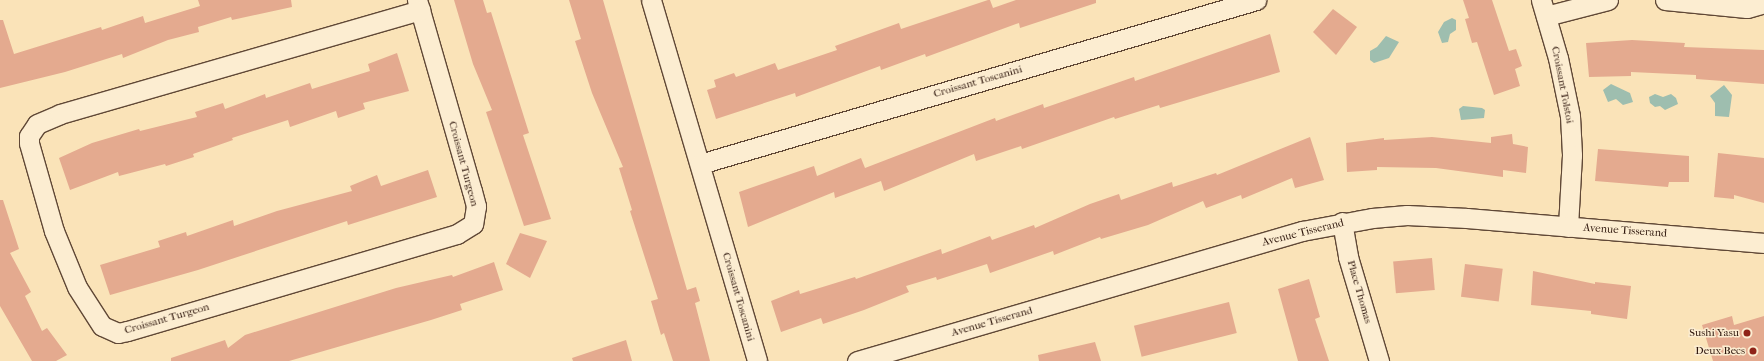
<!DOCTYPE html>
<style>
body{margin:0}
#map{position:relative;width:1764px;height:361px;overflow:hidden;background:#fae3b8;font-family:"IM FELL French Canon",serif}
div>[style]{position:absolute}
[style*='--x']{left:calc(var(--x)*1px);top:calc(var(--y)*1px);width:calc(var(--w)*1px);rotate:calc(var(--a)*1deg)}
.water>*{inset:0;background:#9ebeaf}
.building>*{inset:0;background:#e4aa8f;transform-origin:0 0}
.roads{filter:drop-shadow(1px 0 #604836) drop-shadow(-1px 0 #604836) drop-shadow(0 1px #604836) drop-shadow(0 -1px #604836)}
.minor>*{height:19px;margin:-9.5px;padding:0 9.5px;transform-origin:9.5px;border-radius:9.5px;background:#fcedd1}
.dots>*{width:11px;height:11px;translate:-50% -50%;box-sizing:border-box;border:2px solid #fcedd1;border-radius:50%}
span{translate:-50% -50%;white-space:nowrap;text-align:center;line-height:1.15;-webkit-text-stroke:3px #fcedd1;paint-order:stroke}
.street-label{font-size:11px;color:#2c140a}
.poi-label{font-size:11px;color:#2c140a}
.right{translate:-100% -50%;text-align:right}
</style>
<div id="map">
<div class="water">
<i style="clip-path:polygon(1452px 18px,1456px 20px,1456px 30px,1450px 34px,1448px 42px,1442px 43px,1438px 32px,1444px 22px)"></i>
<i style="clip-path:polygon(1386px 36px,1399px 42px,1389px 58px,1374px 63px,1370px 60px,1370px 51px,1377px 47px)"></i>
<i style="clip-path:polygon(1611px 84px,1630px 93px,1633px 102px,1623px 105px,1616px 99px,1608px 102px,1603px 90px)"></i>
<i style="clip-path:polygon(1724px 85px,1732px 95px,1729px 117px,1715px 116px,1715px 103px,1710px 96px)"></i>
<i style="clip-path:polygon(1655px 94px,1663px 97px,1671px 94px,1676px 98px,1678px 104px,1665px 110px,1660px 106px,1655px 107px,1650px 103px,1649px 97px)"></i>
<i style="clip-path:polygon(1463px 106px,1482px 108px,1485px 110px,1484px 118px,1461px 120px,1459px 109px)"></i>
</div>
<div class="building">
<i style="clip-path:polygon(198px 0,291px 0,292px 7px,232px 20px,231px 17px,198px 27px,199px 32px,168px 40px,123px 58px,122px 54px,65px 72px,0 88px,0 20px,3px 20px,14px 54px,101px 27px,102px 30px,143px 16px,145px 23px,200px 6px)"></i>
<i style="clip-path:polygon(454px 0,483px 0,487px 13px,491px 12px,529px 133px,523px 135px,551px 219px,524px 226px,486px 112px,492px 110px,473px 64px)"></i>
<i style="clip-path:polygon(569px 0,603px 0,687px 290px,696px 287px,700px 301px,695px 303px,710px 361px,673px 361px,664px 333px,661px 335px,651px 301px,658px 299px,630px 211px,632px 210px,619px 168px,623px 167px,592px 93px,575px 41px,581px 39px)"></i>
<i style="clip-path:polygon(988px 0,990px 0,993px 8px,1016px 0,1096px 0,1096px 3px,1020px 28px,1019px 23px,926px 57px,925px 54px,881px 70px,880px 66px,796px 97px,795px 93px,716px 119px,707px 90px,716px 87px,714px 80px,734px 73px,736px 77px,775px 63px,778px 70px,837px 50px,835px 46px,899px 23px,901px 29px)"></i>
<i style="clip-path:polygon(1463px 0,1492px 0,1509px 51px,1516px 49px,1522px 66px,1515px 69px,1520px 86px,1494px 95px,1477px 42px,1472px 43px,1465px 19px,1469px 18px)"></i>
<i style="clip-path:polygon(1333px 9px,1357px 27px,1336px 55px,1313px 32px)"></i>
<i style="clip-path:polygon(1270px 34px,1280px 72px,1160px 108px,1159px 105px,1115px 119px,1114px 117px,1022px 149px,1021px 146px,976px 161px,974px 154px,884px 191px,881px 181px,835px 198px,834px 192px,748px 227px,739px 192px,814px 166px,817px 176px,861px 158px,865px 168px,995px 118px,996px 121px,1043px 104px,1044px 108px,1134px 77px,1135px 81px)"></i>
<i style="clip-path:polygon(1632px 40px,1685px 43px,1684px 47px,1764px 50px,1764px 84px,1696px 79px,1696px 75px,1631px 72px,1631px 76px,1589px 77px,1586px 43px)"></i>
<i style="clip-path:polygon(397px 53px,409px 91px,363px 103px,365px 109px,338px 118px,336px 111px,290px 127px,288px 120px,232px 138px,233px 140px,193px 154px,194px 157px,166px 166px,165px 164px,119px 176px,118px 172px,70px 190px,59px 158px,92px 143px,139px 129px,140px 131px,197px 117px,195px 112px,223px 103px,225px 109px,265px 94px,266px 98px,310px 83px,312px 89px,370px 71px,368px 64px)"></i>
<i style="clip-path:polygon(1512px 134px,1513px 144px,1528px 147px,1526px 173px,1503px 170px,1503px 177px,1436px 168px,1377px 167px,1377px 170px,1347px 172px,1346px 143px,1384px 138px,1384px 140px,1432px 137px,1491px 143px,1491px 137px)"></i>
<i style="clip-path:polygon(1310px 137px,1324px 180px,1295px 188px,1292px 178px,1242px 199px,1241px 195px,1206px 208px,1203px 201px,1148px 225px,1101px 239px,1100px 237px,1054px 255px,1053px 251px,990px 273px,987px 264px,937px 280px,936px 277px,906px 286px,909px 292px,864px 310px,823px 324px,821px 318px,781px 332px,771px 301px,799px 290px,800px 294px,855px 277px,856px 279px,941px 249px,942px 254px,990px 236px,992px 240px,1034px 225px,1035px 228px,1090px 204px,1119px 194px,1121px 200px,1172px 182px,1173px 187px,1216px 173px,1217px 175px)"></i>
<i style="clip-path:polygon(1598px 149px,1689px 156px,1689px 182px,1669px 182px,1668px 187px,1595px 181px)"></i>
<i style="clip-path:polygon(1718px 153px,1764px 158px,1764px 203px,1734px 195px,1734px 199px,1714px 197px)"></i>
<i style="clip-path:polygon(428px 170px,437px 197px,348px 225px,347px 221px,198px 270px,110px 295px,100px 265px,160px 247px,158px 241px,186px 232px,187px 236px,233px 220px,234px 226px,277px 211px,352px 191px,350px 186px,377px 175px,381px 186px)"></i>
<i style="clip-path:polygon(0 200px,3px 200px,19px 249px,10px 253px,31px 292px,25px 296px,42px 331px,47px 328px,67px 355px,56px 361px,32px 361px,0 306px)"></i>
<i style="clip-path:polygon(520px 233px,547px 241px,530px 278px,506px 264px)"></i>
<i style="left:1432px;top:258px;width:32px;height:39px;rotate:85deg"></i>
<i style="clip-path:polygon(494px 262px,503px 290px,460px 304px,462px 310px,431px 320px,289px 361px,171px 361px,171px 358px,225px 340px,228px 348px,245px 335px,396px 288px,452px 275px,453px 277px)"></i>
<i style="left:1465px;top:264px;width:38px;height:33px;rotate:7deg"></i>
<i style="clip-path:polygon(1533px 271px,1595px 284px,1595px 282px,1631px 286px,1627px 319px,1591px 314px,1591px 311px,1531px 305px)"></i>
<i style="clip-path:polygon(1309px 279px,1320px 317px,1315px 319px,1329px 361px,1298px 361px,1278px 289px)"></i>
<i style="left:1229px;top:302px;width:32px;height:98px;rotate:76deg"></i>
<i style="clip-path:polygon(1732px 316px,1734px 325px,1764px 316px,1764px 361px,1713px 361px,1702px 325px)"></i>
<i style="clip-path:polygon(626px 340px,632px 361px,573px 361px,572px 358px)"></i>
<i style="clip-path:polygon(1095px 342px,1101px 361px,1039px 361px,1038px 355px)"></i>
</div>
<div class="roads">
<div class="minor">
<i style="--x:417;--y:0;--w:10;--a:73"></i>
<i style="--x:420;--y:10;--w:188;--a:74"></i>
<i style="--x:472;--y:191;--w:16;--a:75"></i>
<i style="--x:476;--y:206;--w:18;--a:99"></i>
<i style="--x:473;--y:224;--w:19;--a:148"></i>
<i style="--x:457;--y:234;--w:344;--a:163.6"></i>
<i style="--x:127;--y:331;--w:9;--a:167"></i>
<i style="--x:118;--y:333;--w:17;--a:-156"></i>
<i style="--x:102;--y:326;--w:46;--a:-122.7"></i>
<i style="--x:77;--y:287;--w:61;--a:-112.3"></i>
<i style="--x:54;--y:231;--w:91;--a:-105.9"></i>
<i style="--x:29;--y:143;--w:7;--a:-90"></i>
<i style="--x:29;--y:136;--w:14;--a:-56"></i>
<i style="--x:37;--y:124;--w:25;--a:-23"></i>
<i style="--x:60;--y:114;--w:375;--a:-16.1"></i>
<i style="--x:651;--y:0;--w:376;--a:73.6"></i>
<i style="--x:1541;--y:0;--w:60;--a:73.7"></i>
<i style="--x:1558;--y:58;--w:59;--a:78.3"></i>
<i style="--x:1570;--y:116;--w:39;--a:87"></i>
<i style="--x:1572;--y:155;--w:72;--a:93.2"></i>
<i style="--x:1665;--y:0;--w:82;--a:5.6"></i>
<i style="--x:1747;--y:8;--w:18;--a:-16"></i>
<i style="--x:1546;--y:16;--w:64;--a:-14.5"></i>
<i style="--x:700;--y:164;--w:580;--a:-16.43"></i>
<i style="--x:1342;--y:222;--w:36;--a:80"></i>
<i style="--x:1348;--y:257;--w:109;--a:73.4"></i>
<i style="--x:857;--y:361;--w:464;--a:-16.3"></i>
<i style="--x:1302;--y:231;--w:71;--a:-10.5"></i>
<i style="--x:1372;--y:218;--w:35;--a:-5"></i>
<i style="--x:1407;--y:215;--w:60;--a:2.9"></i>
<i style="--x:1467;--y:218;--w:298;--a:4.8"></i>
</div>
</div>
<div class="dots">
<i style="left:1747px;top:333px;background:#8f2418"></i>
<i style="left:1753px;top:351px;background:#8f2418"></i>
</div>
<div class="street-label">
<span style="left:978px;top:82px;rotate:-16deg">Croissant Toscanini</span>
<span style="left:1562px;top:85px;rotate:79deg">Croissant Tolstoi</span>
<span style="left:463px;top:164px;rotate:75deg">Croissant Turgeon</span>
<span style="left:1625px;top:231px;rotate:4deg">Avenue Tisserand</span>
<span style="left:1303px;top:233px;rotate:-14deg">Avenue Tisserand</span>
<span style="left:1359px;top:292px;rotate:74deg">Place Thomas</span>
<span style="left:738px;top:297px;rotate:74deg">Croissant Toscanini</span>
<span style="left:167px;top:319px;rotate:-16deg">Croissant Turgeon</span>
<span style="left:992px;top:322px;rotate:-16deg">Avenue Tisserand</span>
</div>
<div class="poi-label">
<span class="right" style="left:1739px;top:333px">Sushi Yasu</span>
<span class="right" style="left:1745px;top:351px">Deux Becs</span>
</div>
</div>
